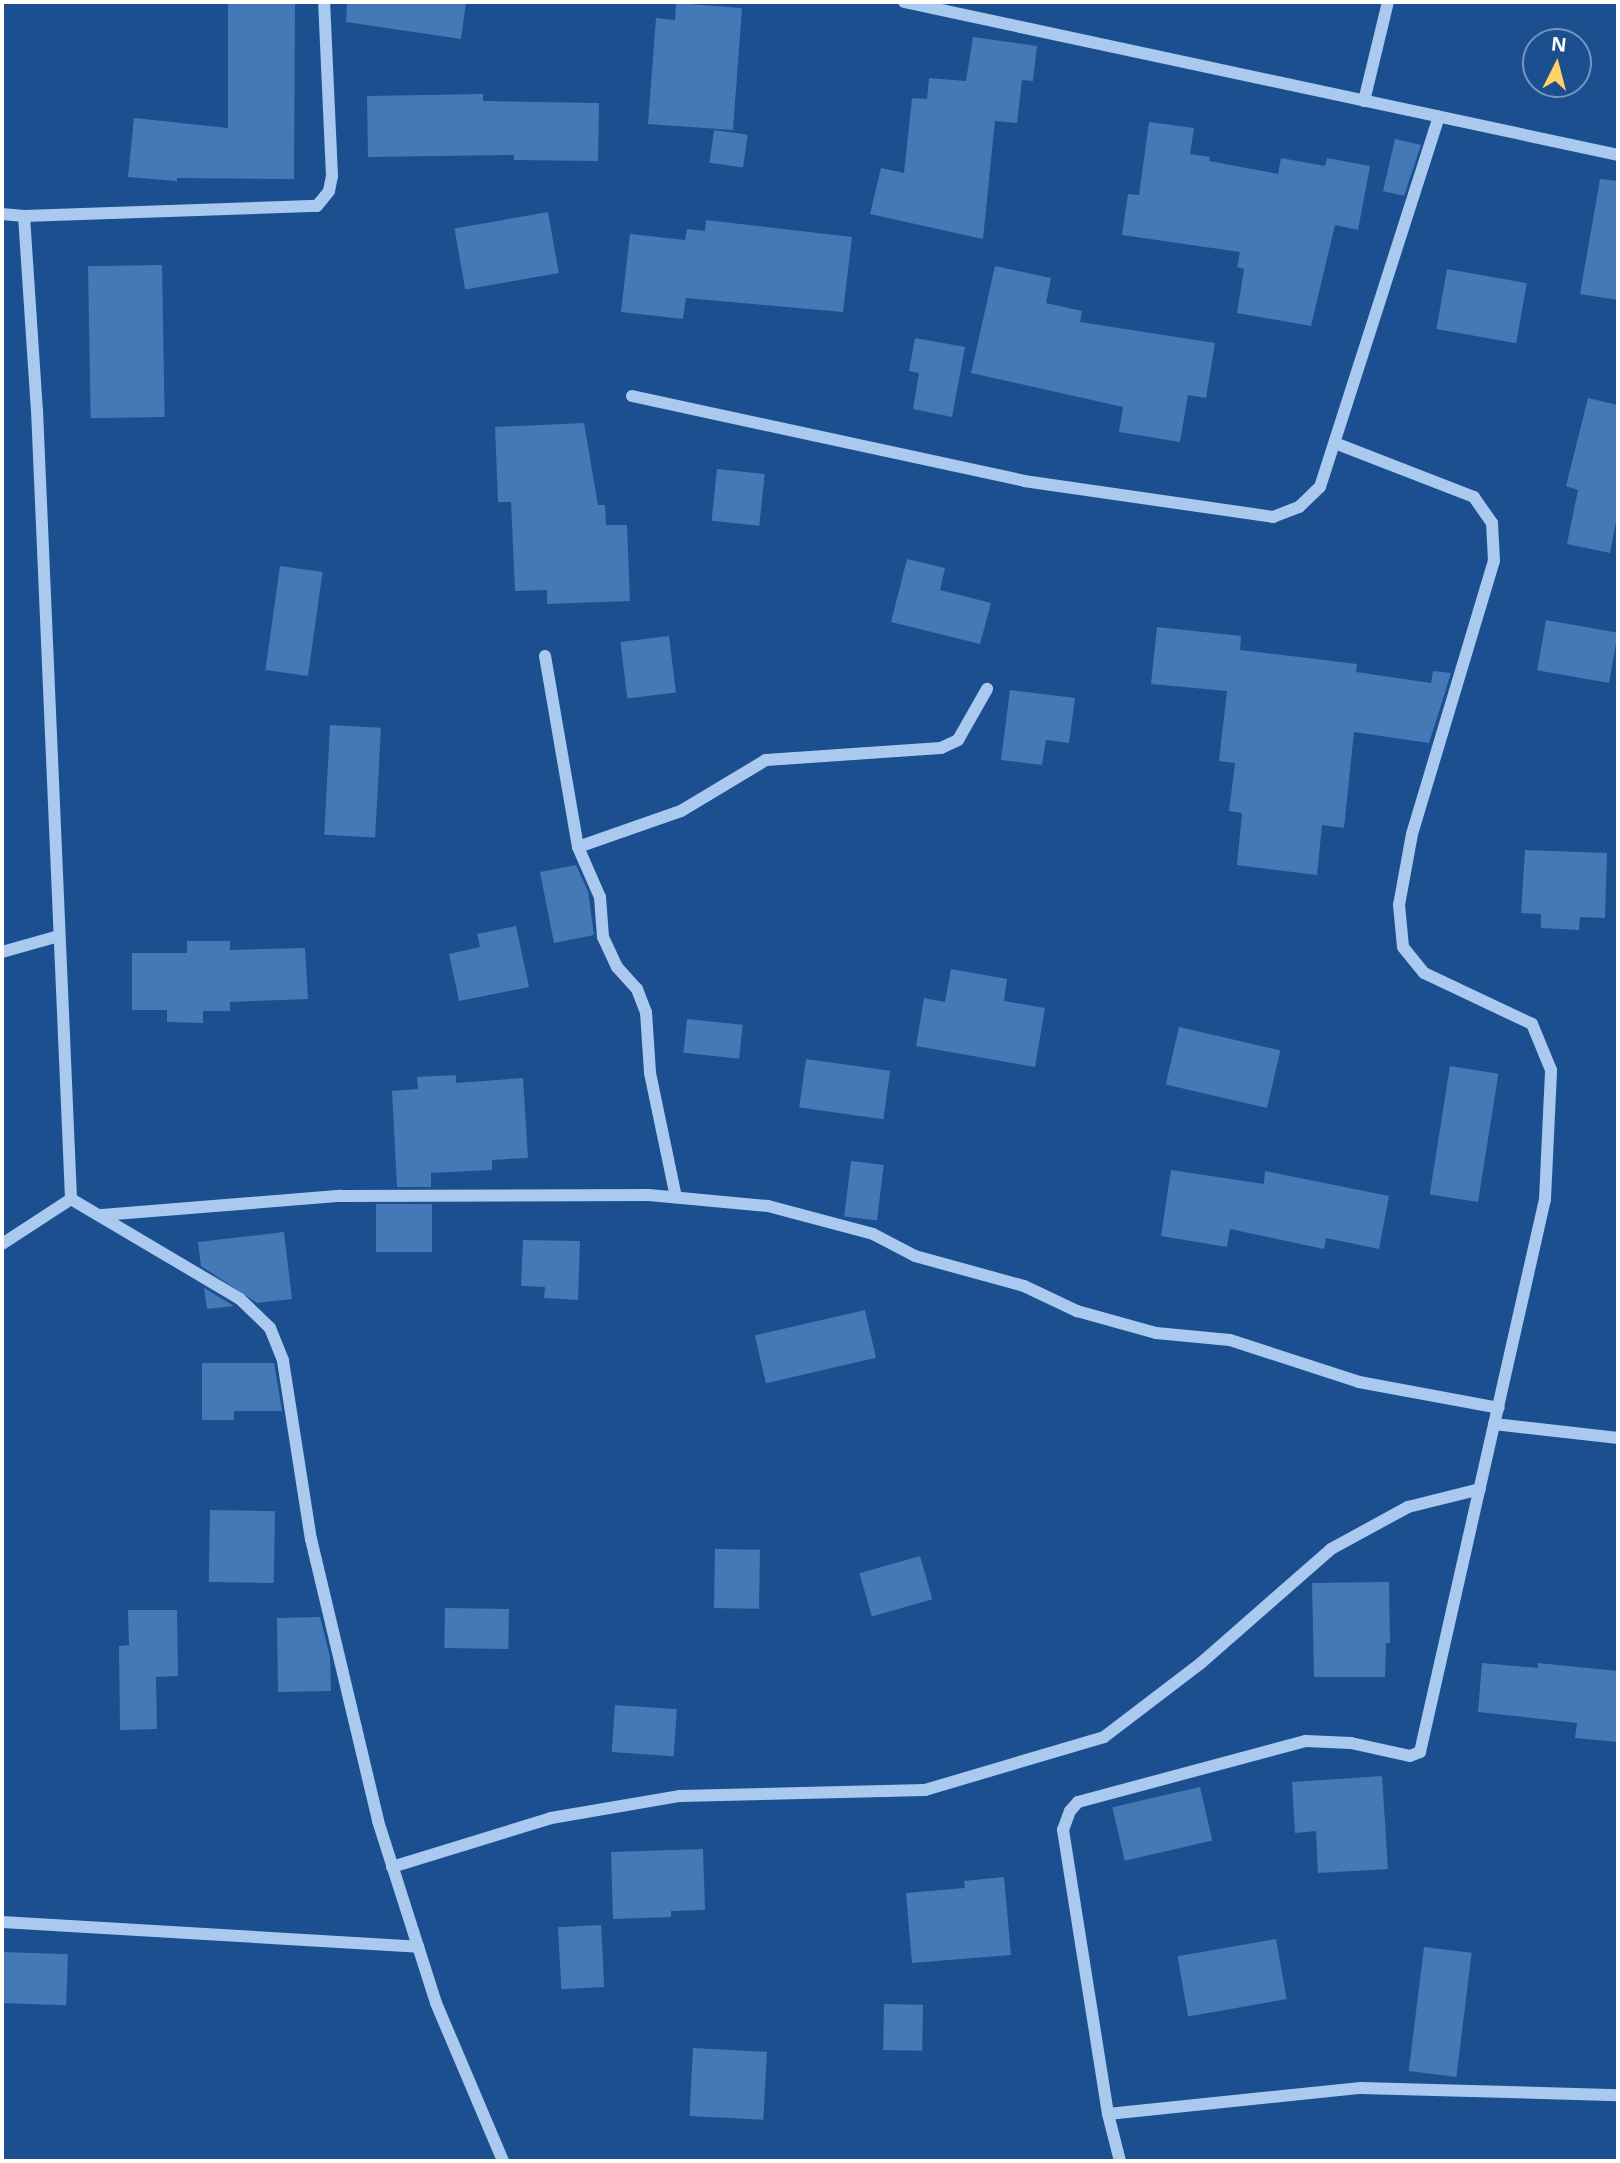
<!DOCTYPE html>
<style>
body{margin:0}
#map{position:relative;width:1620px;height:2163px;overflow:hidden;background:#1b4f8f;font-family:"Open Sans",sans-serif}
div>[style]{position:absolute}
[style*='--x']{left:calc(var(--x)*1px);top:calc(var(--y)*1px);width:calc(var(--w)*1px);rotate:calc(var(--a)*1deg)}
.building>*{inset:0;background:#4478b7;transform-origin:0 0}
.minor>*{height:12px;margin:-6px;padding:0 6px;transform-origin:6px;border-radius:6px;background:#a9c9ee}
span{translate:-50% -50%;white-space:nowrap;text-align:center;line-height:1.15;-webkit-text-stroke:6px #1b4f8f;paint-order:stroke}
.frame{position:absolute;inset:0;border:4px solid #fff;pointer-events:none}
.north{position:absolute;left:1522px;top:28px;width:70px;height:70px;box-sizing:border-box;background:#1b4f8f;border:2px solid #7695bc;border-radius:50%;rotate:6deg;font-size:19px;font-weight:700;line-height:28px;text-align:center;color:#fff}
.north::after{content:'';display:block;margin:auto;width:24px;height:32px;background:#ffd166;clip-path:polygon(50% 0,100% 100%,50% 72%,0 100%)}
</style>
<div id="map">
<div class="building">
<i style="clip-path:polygon(228px 2px,295px 2px,294px 179px,177px 178px,177px 181px,128px 177px,134px 118px,228px 128px)"></i>
<i style="clip-path:polygon(347px 2px,466px 2px,461px 39px,346px 22px)"></i>
<i style="clip-path:polygon(676px 3px,742px 8px,733px 130px,648px 124px,656px 18px,675px 20px)"></i>
<i style="clip-path:polygon(973px 37px,1037px 46px,1033px 81px,1022px 80px,1017px 123px,995px 121px,983px 239px,870px 214px,881px 168px,904px 173px,912px 98px,927px 99px,929px 78px,966px 81px)"></i>
<i style="clip-path:polygon(483px 94px,483px 101px,599px 103px,598px 161px,514px 160px,514px 155px,368px 157px,367px 96px)"></i>
<i style="clip-path:polygon(1149px 122px,1194px 128px,1190px 154px,1210px 157px,1209px 161px,1278px 174px,1281px 158px,1325px 166px,1327px 158px,1370px 166px,1358px 230px,1335px 225px,1311px 326px,1237px 313px,1244px 269px,1237px 267px,1240px 252px,1122px 235px,1128px 194px,1139px 195px)"></i>
<i style="left:714px;top:130px;width:34px;height:33px;rotate:8deg"></i>
<i style="clip-path:polygon(1395px 139px,1421px 145px,1404px 196px,1383px 191px)"></i>
<i style="clip-path:polygon(1600px 179px,1618px 181px,1618px 300px,1580px 294px)"></i>
<i style="left:548px;top:212px;width:62px;height:95px;rotate:80deg"></i>
<i style="clip-path:polygon(706px 220px,852px 237px,843px 312px,686px 298px,683px 319px,621px 312px,630px 234px,685px 240px,687px 229px,705px 231px)"></i>
<i style="left:162px;top:265px;width:152px;height:74px;rotate:89deg"></i>
<i style="clip-path:polygon(995px 266px,1051px 278px,1046px 303px,1082px 311px,1080px 322px,1215px 343px,1206px 398px,1188px 395px,1180px 442px,1119px 432px,1123px 407px,971px 373px)"></i>
<i style="left:1447px;top:269px;width:81px;height:61px;rotate:10deg"></i>
<i style="clip-path:polygon(915px 338px,965px 347px,952px 417px,913px 409px,919px 373px,909px 371px)"></i>
<i style="clip-path:polygon(1588px 398px,1618px 405px,1618px 511px,1610px 553px,1567px 544px,1578px 490px,1566px 486px)"></i>
<i style="clip-path:polygon(584px 423px,598px 505px,605px 505px,606px 525px,627px 525px,630px 601px,547px 604px,547px 590px,515px 591px,511px 502px,498px 502px,495px 427px)"></i>
<i style="left:717px;top:469px;width:48px;height:52px;rotate:6deg"></i>
<i style="clip-path:polygon(907px 559px,945px 568px,940px 590px,991px 603px,980px 644px,891px 622px)"></i>
<i style="left:280px;top:566px;width:43px;height:105px;rotate:8deg"></i>
<i style="left:1546px;top:620px;width:73px;height:51px;rotate:10deg"></i>
<i style="clip-path:polygon(1157px 627px,1241px 636px,1240px 650px,1357px 664px,1356px 672px,1431px 683px,1433px 671px,1451px 673px,1429px 743px,1354px 732px,1344px 828px,1322px 825px,1317px 875px,1237px 865px,1242px 813px,1229px 811px,1235px 763px,1219px 761px,1227px 691px,1151px 684px)"></i>
<i style="left:669px;top:636px;width:57px;height:49px;rotate:83deg"></i>
<i style="clip-path:polygon(1010px 690px,1075px 698px,1069px 743px,1046px 740px,1042px 765px,1001px 760px)"></i>
<i style="left:330px;top:725px;width:51px;height:110px;rotate:3deg"></i>
<i style="clip-path:polygon(1525px 850px,1607px 853px,1605px 918px,1580px 917px,1579px 930px,1541px 928px,1541px 914px,1521px 913px)"></i>
<i style="clip-path:polygon(576px 865px,588px 891px,594px 935px,554px 943px,540px 872px)"></i>
<i style="clip-path:polygon(516px 926px,529px 987px,459px 1001px,449px 954px,480px 947px,477px 934px)"></i>
<i style="clip-path:polygon(187px 941px,230px 941px,230px 950px,305px 948px,308px 999px,230px 1002px,230px 1011px,203px 1011px,203px 1023px,167px 1022px,167px 1010px,132px 1010px,132px 953px,187px 953px)"></i>
<i style="clip-path:polygon(951px 969px,1007px 979px,1004px 1001px,1045px 1008px,1035px 1067px,916px 1046px,924px 998px,945px 1002px)"></i>
<i style="left:687px;top:1019px;width:56px;height:34px;rotate:6deg"></i>
<i style="left:1179px;top:1027px;width:104px;height:59px;rotate:13deg"></i>
<i style="left:806px;top:1059px;width:85px;height:49px;rotate:8deg"></i>
<i style="left:1450px;top:1066px;width:49px;height:130px;rotate:9deg"></i>
<i style="clip-path:polygon(456px 1075px,456px 1083px,523px 1078px,528px 1158px,492px 1160px,492px 1170px,431px 1173px,431px 1187px,397px 1187px,392px 1091px,418px 1089px,417px 1077px)"></i>
<i style="left:851px;top:1161px;width:33px;height:56px;rotate:7deg"></i>
<i style="clip-path:polygon(1171px 1170px,1264px 1184px,1265px 1171px,1389px 1196px,1379px 1249px,1326px 1238px,1324px 1249px,1230px 1229px,1227px 1247px,1161px 1236px)"></i>
<i style="left:432px;top:1204px;width:48px;height:56px;rotate:90deg"></i>
<i style="clip-path:polygon(284px 1232px,292px 1299px,257px 1303px,201px 1266px,198px 1242px)"></i>
<i style="clip-path:polygon(523px 1240px,580px 1241px,578px 1300px,544px 1298px,545px 1287px,521px 1286px)"></i>
<i style="clip-path:polygon(204px 1288px,234px 1306px,207px 1309px)"></i>
<i style="left:865px;top:1310px;width:49px;height:113px;rotate:77deg"></i>
<i style="clip-path:polygon(202px 1363px,274px 1363px,282px 1411px,234px 1411px,234px 1420px,202px 1420px)"></i>
<i style="left:210px;top:1510px;width:65px;height:72px;rotate:1deg"></i>
<i style="left:715px;top:1549px;width:45px;height:59px;rotate:1deg"></i>
<i style="left:920px;top:1556px;width:45px;height:63px;rotate:74deg"></i>
<i style="clip-path:polygon(1389px 1582px,1390px 1643px,1386px 1643px,1385px 1677px,1314px 1677px,1312px 1583px)"></i>
<i style="left:445px;top:1608px;width:64px;height:40px;rotate:1deg"></i>
<i style="clip-path:polygon(128px 1610px,177px 1610px,178px 1676px,156px 1677px,157px 1729px,120px 1730px,119px 1646px,129px 1645px)"></i>
<i style="clip-path:polygon(320px 1617px,330px 1657px,331px 1691px,278px 1692px,277px 1618px)"></i>
<i style="clip-path:polygon(1482px 1663px,1538px 1668px,1538px 1663px,1618px 1671px,1618px 1742px,1575px 1738px,1577px 1723px,1478px 1712px)"></i>
<i style="left:615px;top:1705px;width:62px;height:47px;rotate:4deg"></i>
<i style="clip-path:polygon(1382px 1776px,1388px 1869px,1318px 1873px,1316px 1831px,1295px 1833px,1292px 1782px)"></i>
<i style="left:1200px;top:1787px;width:55px;height:90px;rotate:77deg"></i>
<i style="clip-path:polygon(703px 1849px,705px 1910px,671px 1911px,671px 1917px,613px 1919px,611px 1852px)"></i>
<i style="clip-path:polygon(1004px 1877px,1011px 1955px,912px 1963px,906px 1893px,965px 1888px,964px 1881px)"></i>
<i style="left:601px;top:1925px;width:62px;height:43px;rotate:87deg"></i>
<i style="left:1276px;top:1939px;width:61px;height:100px;rotate:80deg"></i>
<i style="left:1424px;top:1947px;width:48px;height:125px;rotate:7deg"></i>
<i style="left:2px;top:1952px;width:66px;height:51px;rotate:2deg"></i>
<i style="left:884px;top:2004px;width:39px;height:46px;rotate:1deg"></i>
<i style="left:693px;top:2048px;width:74px;height:68px;rotate:3deg"></i>
</div>
<div class="minor">
<i style="--x:904;--y:2;--w:730;--a:12.09"></i>
<i style="--x:1364;--y:101;--w:102;--a:-76.4"></i>
<i style="--x:2;--y:214;--w:22;--a:5"></i>
<i style="--x:24;--y:216;--w:194;--a:86.2"></i>
<i style="--x:37;--y:410;--w:790;--a:87.53"></i>
<i style="--x:24;--y:216;--w:293;--a:-2"></i>
<i style="--x:317;--y:206;--w:19;--a:-51"></i>
<i style="--x:329;--y:191;--w:15;--a:-79"></i>
<i style="--x:332;--y:176;--w:174;--a:-92.6"></i>
<i style="--x:632;--y:396;--w:401;--a:12.2"></i>
<i style="--x:1024;--y:481;--w:252;--a:8.2"></i>
<i style="--x:1273;--y:517;--w:28;--a:-21"></i>
<i style="--x:1299;--y:507;--w:29;--a:-44"></i>
<i style="--x:1320;--y:487;--w:389;--a:-72.2"></i>
<i style="--x:545;--y:656;--w:194;--a:80.2"></i>
<i style="--x:578;--y:847;--w:109;--a:-19.3"></i>
<i style="--x:681;--y:811;--w:99;--a:-31"></i>
<i style="--x:766;--y:760;--w:175;--a:-3.9"></i>
<i style="--x:941;--y:748;--w:19;--a:-25"></i>
<i style="--x:958;--y:740;--w:59;--a:-60.4"></i>
<i style="--x:578;--y:847;--w:55;--a:66.3"></i>
<i style="--x:600;--y:897;--w:40;--a:85.7"></i>
<i style="--x:603;--y:937;--w:33;--a:65"></i>
<i style="--x:617;--y:967;--w:30;--a:48"></i>
<i style="--x:637;--y:989;--w:25;--a:69"></i>
<i style="--x:646;--y:1012;--w:61;--a:86.2"></i>
<i style="--x:650;--y:1073;--w:127;--a:78.2"></i>
<i style="--x:2;--y:952;--w:59;--a:-15.7"></i>
<i style="--x:71;--y:1199;--w:196;--a:30.6"></i>
<i style="--x:240;--y:1299;--w:42;--a:44"></i>
<i style="--x:270;--y:1328;--w:35;--a:68"></i>
<i style="--x:283;--y:1361;--w:180;--a:81.1"></i>
<i style="--x:311;--y:1539;--w:290;--a:76.6"></i>
<i style="--x:378;--y:1821;--w:191;--a:72.3"></i>
<i style="--x:436;--y:2003;--w:172;--a:67"></i>
<i style="--x:102;--y:1215;--w:239;--a:-4.6"></i>
<i style="--x:340;--y:1196;--w:309;--a:-0.2"></i>
<i style="--x:649;--y:1195;--w:120;--a:5.3"></i>
<i style="--x:768;--y:1206;--w:109;--a:14.9"></i>
<i style="--x:873;--y:1234;--w:47;--a:27.6"></i>
<i style="--x:915;--y:1256;--w:113;--a:15.4"></i>
<i style="--x:1024;--y:1286;--w:59;--a:25.3"></i>
<i style="--x:1077;--y:1311;--w:82;--a:15.6"></i>
<i style="--x:1156;--y:1333;--w:74;--a:5.4"></i>
<i style="--x:1230;--y:1340;--w:136;--a:18"></i>
<i style="--x:1359;--y:1382;--w:142;--a:10.5"></i>
<i style="--x:2;--y:1244;--w:82;--a:-33.1"></i>
<i style="--x:1494;--y:1424;--w:125;--a:6.4"></i>
<i style="--x:392;--y:1867;--w:166;--a:-17.1"></i>
<i style="--x:551;--y:1818;--w:131;--a:-9.7"></i>
<i style="--x:680;--y:1796;--w:245;--a:-1.4"></i>
<i style="--x:925;--y:1790;--w:187;--a:-16.5"></i>
<i style="--x:1104;--y:1737;--w:122;--a:-37.3"></i>
<i style="--x:1201;--y:1663;--w:173;--a:-41.2"></i>
<i style="--x:1331;--y:1549;--w:88;--a:-28.6"></i>
<i style="--x:1408;--y:1507;--w:74;--a:-14"></i>
<i style="--x:2;--y:1922;--w:417;--a:3.4"></i>
<i style="--x:1108;--y:2114;--w:254;--a:-5.9"></i>
<i style="--x:1361;--y:2088;--w:257;--a:1.6"></i>
<i style="--x:1120;--y:2161;--w:49;--a:-104.3"></i>
<i style="--x:1108;--y:2114;--w:288;--a:-99"></i>
<i style="--x:1063;--y:1830;--w:20;--a:-70"></i>
<i style="--x:1070;--y:1811;--w:12;--a:-48"></i>
<i style="--x:1078;--y:1802;--w:236;--a:-15"></i>
<i style="--x:1306;--y:1741;--w:45;--a:2.5"></i>
<i style="--x:1351;--y:1743;--w:60;--a:12.4"></i>
<i style="--x:1410;--y:1756;--w:11;--a:-22"></i>
<i style="--x:1420;--y:1752;--w:567;--a:-77.26"></i>
<i style="--x:1545;--y:1199;--w:129;--a:-87.3"></i>
<i style="--x:1551;--y:1070;--w:50;--a:-112.4"></i>
<i style="--x:1532;--y:1024;--w:119;--a:-154.7"></i>
<i style="--x:1424;--y:973;--w:33;--a:-129"></i>
<i style="--x:1403;--y:947;--w:42;--a:-95.4"></i>
<i style="--x:1399;--y:905;--w:72;--a:-79.6"></i>
<i style="--x:1412;--y:834;--w:285;--a:-73.3"></i>
<i style="--x:1494;--y:561;--w:38;--a:-93"></i>
<i style="--x:1492;--y:523;--w:32;--a:-125"></i>
<i style="--x:1474;--y:497;--w:149;--a:-158.8"></i>
</div>
<div class="frame"></div>
<div class="north">N</div>
</div>
